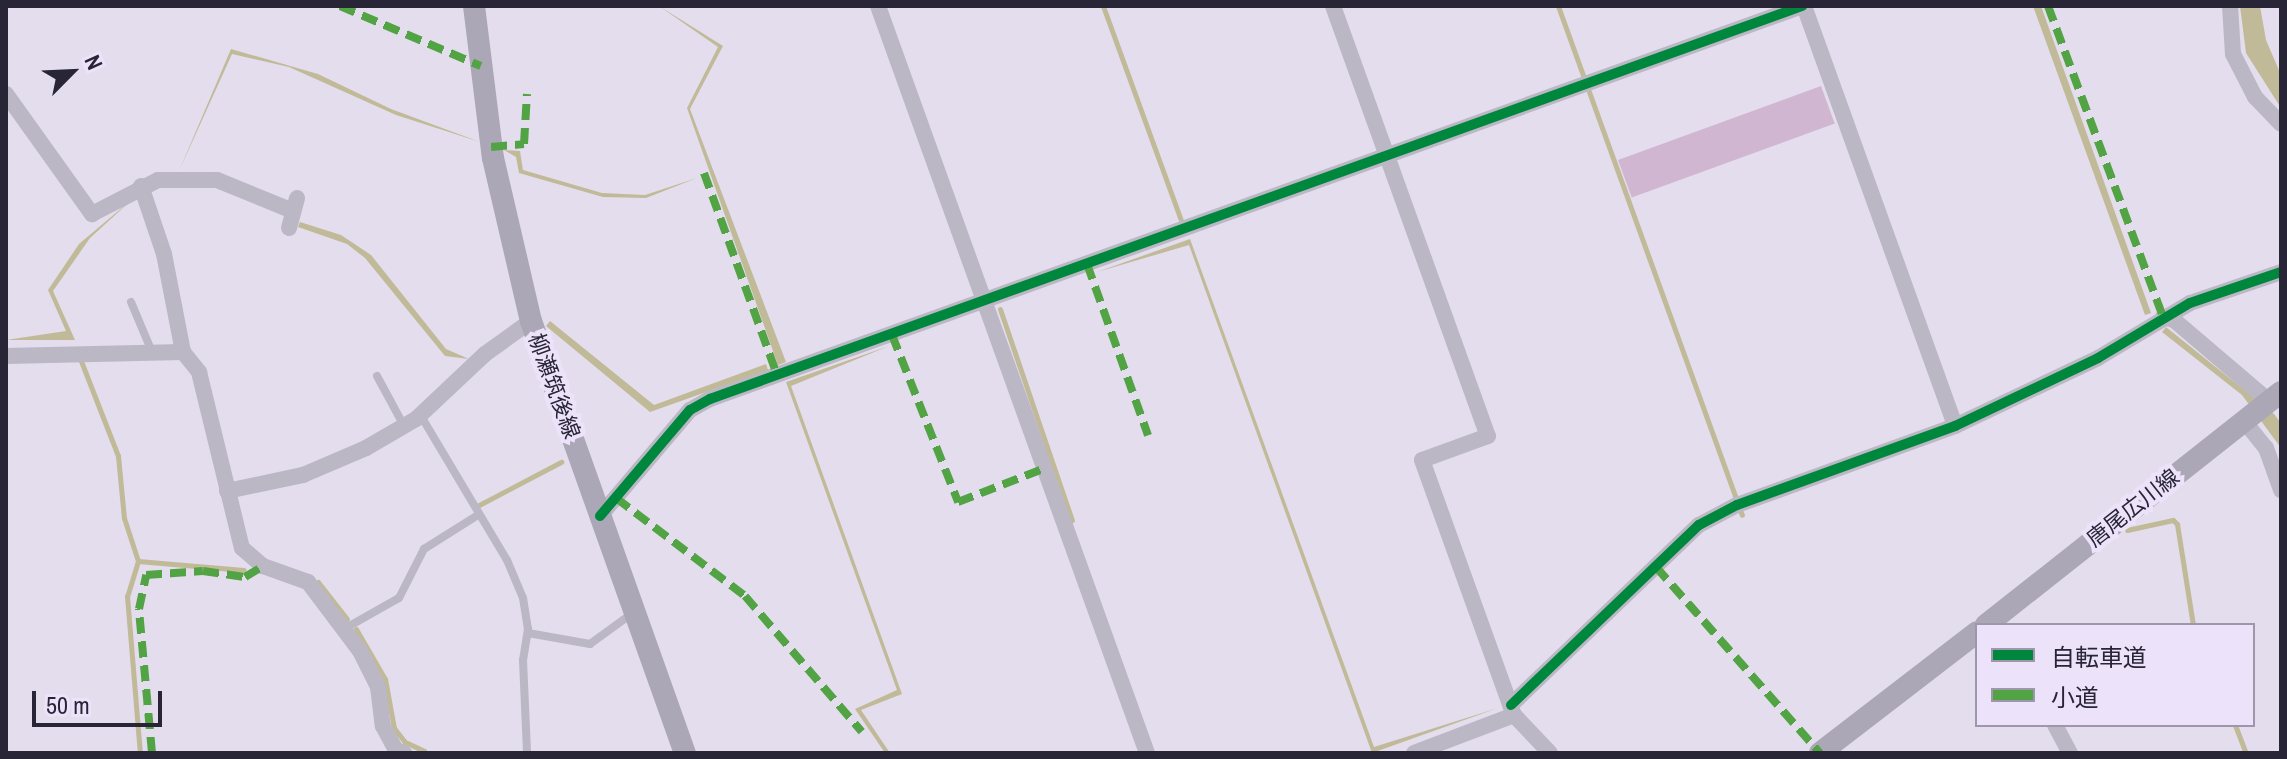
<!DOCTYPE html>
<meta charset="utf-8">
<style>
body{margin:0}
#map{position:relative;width:2287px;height:759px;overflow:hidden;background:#e3dded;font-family:"Archivo Narrow","Noto Sans JP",sans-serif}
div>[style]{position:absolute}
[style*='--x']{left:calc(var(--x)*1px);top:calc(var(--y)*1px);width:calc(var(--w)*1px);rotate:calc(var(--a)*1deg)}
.green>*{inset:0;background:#d1b6d2;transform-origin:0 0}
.water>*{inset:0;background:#c1ba98}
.stream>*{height:5px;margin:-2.5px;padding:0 2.5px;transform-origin:2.5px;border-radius:2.5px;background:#c1ba98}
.lane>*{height:8px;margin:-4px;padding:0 4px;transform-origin:4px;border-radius:4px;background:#bbb7c5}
.street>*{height:16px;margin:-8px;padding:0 8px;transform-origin:8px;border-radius:8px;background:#bbb7c5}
.secondary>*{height:22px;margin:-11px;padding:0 11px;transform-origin:11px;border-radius:11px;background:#aba7b6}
.quiet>*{height:8px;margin-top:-4px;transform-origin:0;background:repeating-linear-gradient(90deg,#51a344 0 16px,transparent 0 24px)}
.cycleway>*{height:10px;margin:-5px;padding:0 5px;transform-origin:5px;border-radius:5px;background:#00873e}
span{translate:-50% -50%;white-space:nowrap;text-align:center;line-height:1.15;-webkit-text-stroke:8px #ece3fb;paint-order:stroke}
.street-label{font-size:22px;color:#282536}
.frame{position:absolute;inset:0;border:8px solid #282536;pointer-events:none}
.legend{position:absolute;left:1975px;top:623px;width:280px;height:104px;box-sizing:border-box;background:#ece3fb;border:2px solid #9e97ac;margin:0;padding:10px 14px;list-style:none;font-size:24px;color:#282536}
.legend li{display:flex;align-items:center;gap:16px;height:40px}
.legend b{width:40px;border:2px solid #9e97ac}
.north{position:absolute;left:32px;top:32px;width:80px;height:80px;-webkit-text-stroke:6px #ece3fb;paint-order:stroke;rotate:66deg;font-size:22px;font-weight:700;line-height:32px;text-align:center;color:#282536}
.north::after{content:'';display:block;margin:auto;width:28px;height:36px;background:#282536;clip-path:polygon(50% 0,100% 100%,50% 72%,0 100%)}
.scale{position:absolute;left:32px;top:691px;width:130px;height:36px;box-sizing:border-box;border:4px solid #282536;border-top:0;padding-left:10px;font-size:24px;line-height:28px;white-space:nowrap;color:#282536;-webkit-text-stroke:6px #ece3fb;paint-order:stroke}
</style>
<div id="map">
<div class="green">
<i style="left:1821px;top:86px;width:40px;height:216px;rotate:70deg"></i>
</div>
<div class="water">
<i style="clip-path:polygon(659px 6px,723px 46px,690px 109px,786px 362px,778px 365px,687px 108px,718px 47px)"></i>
<i style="clip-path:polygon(2033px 6px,2041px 6px,2151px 313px,2145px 315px)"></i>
<i style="clip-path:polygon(2240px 6px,2260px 6px,2266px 40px,2281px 75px,2281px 108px,2246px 53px)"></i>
<i style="clip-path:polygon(231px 49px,318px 74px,391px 109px,480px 142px,396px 115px,289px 67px,232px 54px,179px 171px)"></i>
<i style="clip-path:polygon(504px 150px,520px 151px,523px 170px,602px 193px,645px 195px,697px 178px,646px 198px,603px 197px,519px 173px,516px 157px)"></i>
<i style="clip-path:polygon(136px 196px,90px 238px,53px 291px,75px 340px,6px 340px,66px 331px,48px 290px,79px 244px)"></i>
<i style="clip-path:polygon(300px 222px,341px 235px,371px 255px,446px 349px,469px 359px,445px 356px,365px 258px,347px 244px,298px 227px)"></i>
<i style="clip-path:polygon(1190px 239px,1374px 747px,1498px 708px,1372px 753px,1189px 245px,1097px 272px)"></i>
<i style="clip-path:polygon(550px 321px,654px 405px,766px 364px,768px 370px,650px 412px,546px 326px)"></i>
<i style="clip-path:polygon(2166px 327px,2274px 414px,2281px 423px,2281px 448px,2242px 395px,2162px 332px)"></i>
<i style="clip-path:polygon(889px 346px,791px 386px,902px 694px,861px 710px,890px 753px,885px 753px,855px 709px,897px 690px,786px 382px)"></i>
</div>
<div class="stream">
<i style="--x:1103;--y:6;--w:228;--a:70"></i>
<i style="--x:1558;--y:6;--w:541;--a:70.13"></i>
<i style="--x:1000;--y:309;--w:223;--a:71.2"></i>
<i style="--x:81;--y:361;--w:102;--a:68.7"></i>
<i style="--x:118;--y:456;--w:62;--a:84.5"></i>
<i style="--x:124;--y:518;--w:45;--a:72"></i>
<i style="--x:138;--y:561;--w:106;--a:4.9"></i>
<i style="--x:479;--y:505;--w:93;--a:-27.7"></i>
<i style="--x:2127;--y:530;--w:47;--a:-12.3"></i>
<i style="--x:2173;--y:520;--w:6;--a:45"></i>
<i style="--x:2177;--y:524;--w:102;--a:81"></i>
<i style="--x:138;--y:561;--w:37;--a:107"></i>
<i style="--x:127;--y:596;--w:158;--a:85.3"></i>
<i style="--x:318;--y:582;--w:47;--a:51.9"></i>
<i style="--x:356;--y:629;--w:58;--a:59.9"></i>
<i style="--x:385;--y:679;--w:50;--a:79.6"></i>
<i style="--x:394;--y:728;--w:18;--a:52"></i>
<i style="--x:405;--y:742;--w:21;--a:25"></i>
<i style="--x:2235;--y:725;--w:30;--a:69"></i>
</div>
<div class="lane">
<i style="--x:131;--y:302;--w:54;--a:67.2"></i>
<i style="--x:377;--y:376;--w:57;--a:61.6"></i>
<i style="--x:421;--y:416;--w:168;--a:59.2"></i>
<i style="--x:507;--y:560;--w:41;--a:67.2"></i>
<i style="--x:523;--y:598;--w:31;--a:81"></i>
<i style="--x:528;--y:629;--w:31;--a:99"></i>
<i style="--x:523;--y:660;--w:93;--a:87.5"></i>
<i style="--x:344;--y:629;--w:63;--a:-29.4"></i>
<i style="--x:399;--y:598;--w:55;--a:-63"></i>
<i style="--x:424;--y:549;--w:64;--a:-32.2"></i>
<i style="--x:528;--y:633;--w:63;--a:10.1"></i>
<i style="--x:590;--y:644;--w:54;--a:-36"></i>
</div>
<div class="street">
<i style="--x:878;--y:6;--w:794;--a:70.2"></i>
<i style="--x:1333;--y:6;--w:457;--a:70.2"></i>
<i style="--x:1488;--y:436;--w:70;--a:160"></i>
<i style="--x:1422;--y:460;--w:271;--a:70.2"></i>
<i style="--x:1514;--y:715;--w:52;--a:46.5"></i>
<i style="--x:1804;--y:6;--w:446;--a:70.2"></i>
<i style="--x:2230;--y:6;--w:48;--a:86.4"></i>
<i style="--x:2233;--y:54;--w:48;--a:62.9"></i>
<i style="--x:2255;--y:97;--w:37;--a:46"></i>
<i style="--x:6;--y:94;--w:148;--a:54.4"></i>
<i style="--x:92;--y:214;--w:74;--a:-27.3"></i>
<i style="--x:158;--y:180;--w:59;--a:0"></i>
<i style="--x:217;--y:180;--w:82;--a:22.2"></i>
<i style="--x:141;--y:186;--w:72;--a:71.3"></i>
<i style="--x:164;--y:254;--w:100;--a:79"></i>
<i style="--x:183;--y:352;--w:26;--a:51"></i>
<i style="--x:199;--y:372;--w:181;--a:76.3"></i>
<i style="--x:242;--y:548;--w:28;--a:41"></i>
<i style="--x:263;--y:566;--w:48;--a:19.6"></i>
<i style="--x:308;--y:582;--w:86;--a:53"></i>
<i style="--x:360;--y:651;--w:40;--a:63.4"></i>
<i style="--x:378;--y:687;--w:39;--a:83"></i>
<i style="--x:383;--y:726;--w:27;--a:62"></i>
<i style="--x:396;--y:750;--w:9;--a:21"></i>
<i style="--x:289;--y:228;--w:31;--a:-75"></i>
<i style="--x:2163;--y:317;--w:11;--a:15"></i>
<i style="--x:2174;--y:320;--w:125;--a:40.5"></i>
<i style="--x:6;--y:356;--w:177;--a:-1.3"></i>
<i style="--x:2244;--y:421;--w:35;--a:51"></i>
<i style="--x:2266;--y:448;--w:45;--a:70.3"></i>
<i style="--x:227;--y:491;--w:78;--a:-11.9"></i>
<i style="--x:303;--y:475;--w:69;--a:-23.2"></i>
<i style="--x:366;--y:448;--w:58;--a:-30.1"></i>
<i style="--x:416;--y:419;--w:95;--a:-43.3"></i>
<i style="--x:485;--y:354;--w:57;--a:-35.7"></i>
<i style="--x:600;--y:516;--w:139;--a:-49.7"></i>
<i style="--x:690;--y:410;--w:23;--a:-29"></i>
<i style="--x:710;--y:399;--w:1161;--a:-19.79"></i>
<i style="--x:1511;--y:705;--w:260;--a:-43.8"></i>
<i style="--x:1699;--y:525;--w:43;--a:-27.8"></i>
<i style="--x:1737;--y:505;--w:232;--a:-19.9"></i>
<i style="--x:1955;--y:426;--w:158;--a:-25.4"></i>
<i style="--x:2098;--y:358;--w:107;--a:-30.9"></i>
<i style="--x:2190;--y:303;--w:96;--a:-18.8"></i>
<i style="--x:2055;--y:725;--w:32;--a:62"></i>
<i style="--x:1414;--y:753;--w:107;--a:-20.8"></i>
</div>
<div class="secondary">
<i style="--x:474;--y:6;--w:153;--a:82.9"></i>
<i style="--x:493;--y:158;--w:167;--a:76.9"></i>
<i style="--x:531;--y:321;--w:459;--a:70.4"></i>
<i style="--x:1986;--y:625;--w:376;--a:-38.3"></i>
<i style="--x:1820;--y:753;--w:198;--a:-37.6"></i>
</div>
<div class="quiet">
<i style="--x:340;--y:6;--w:153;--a:23.1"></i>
<i style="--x:2048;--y:6;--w:332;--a:69.7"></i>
<i style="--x:491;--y:147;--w:33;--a:-5"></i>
<i style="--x:524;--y:144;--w:50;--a:-86.6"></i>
<i style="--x:704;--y:173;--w:217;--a:70.1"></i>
<i style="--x:1087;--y:264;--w:182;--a:70.4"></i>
<i style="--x:892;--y:335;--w:180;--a:68.4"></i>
<i style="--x:958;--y:502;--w:93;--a:-21.3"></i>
<i style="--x:616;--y:498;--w:162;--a:37.2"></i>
<i style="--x:745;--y:596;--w:179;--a:49.3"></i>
<i style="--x:1656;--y:567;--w:248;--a:48.6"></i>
<i style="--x:152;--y:753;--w:145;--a:-95.2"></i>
<i style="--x:139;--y:609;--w:35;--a:-78"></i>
<i style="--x:146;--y:575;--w:57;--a:-4"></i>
<i style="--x:203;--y:571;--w:42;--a:8.1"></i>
<i style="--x:245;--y:577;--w:21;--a:-31"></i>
</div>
<div class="cycleway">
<i style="--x:600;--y:516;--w:139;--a:-49.7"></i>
<i style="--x:690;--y:410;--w:23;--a:-29"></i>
<i style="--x:710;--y:399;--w:1161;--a:-19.79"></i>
<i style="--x:1511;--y:705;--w:260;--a:-43.8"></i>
<i style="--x:1699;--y:525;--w:43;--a:-27.8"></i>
<i style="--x:1737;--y:505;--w:232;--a:-19.9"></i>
<i style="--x:1955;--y:426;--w:158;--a:-25.4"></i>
<i style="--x:2098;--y:358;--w:107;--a:-30.9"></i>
<i style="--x:2190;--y:303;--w:96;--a:-18.8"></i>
</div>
<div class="street-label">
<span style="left:554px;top:386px;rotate:70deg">柳瀬筑後線</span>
<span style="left:2133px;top:508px;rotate:-38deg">唐尾広川線</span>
</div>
<div class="frame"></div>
<ul class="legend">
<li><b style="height:10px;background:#00873e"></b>自転車道</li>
<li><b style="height:10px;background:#51a344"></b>小道</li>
</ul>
<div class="north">N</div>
<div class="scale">50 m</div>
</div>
